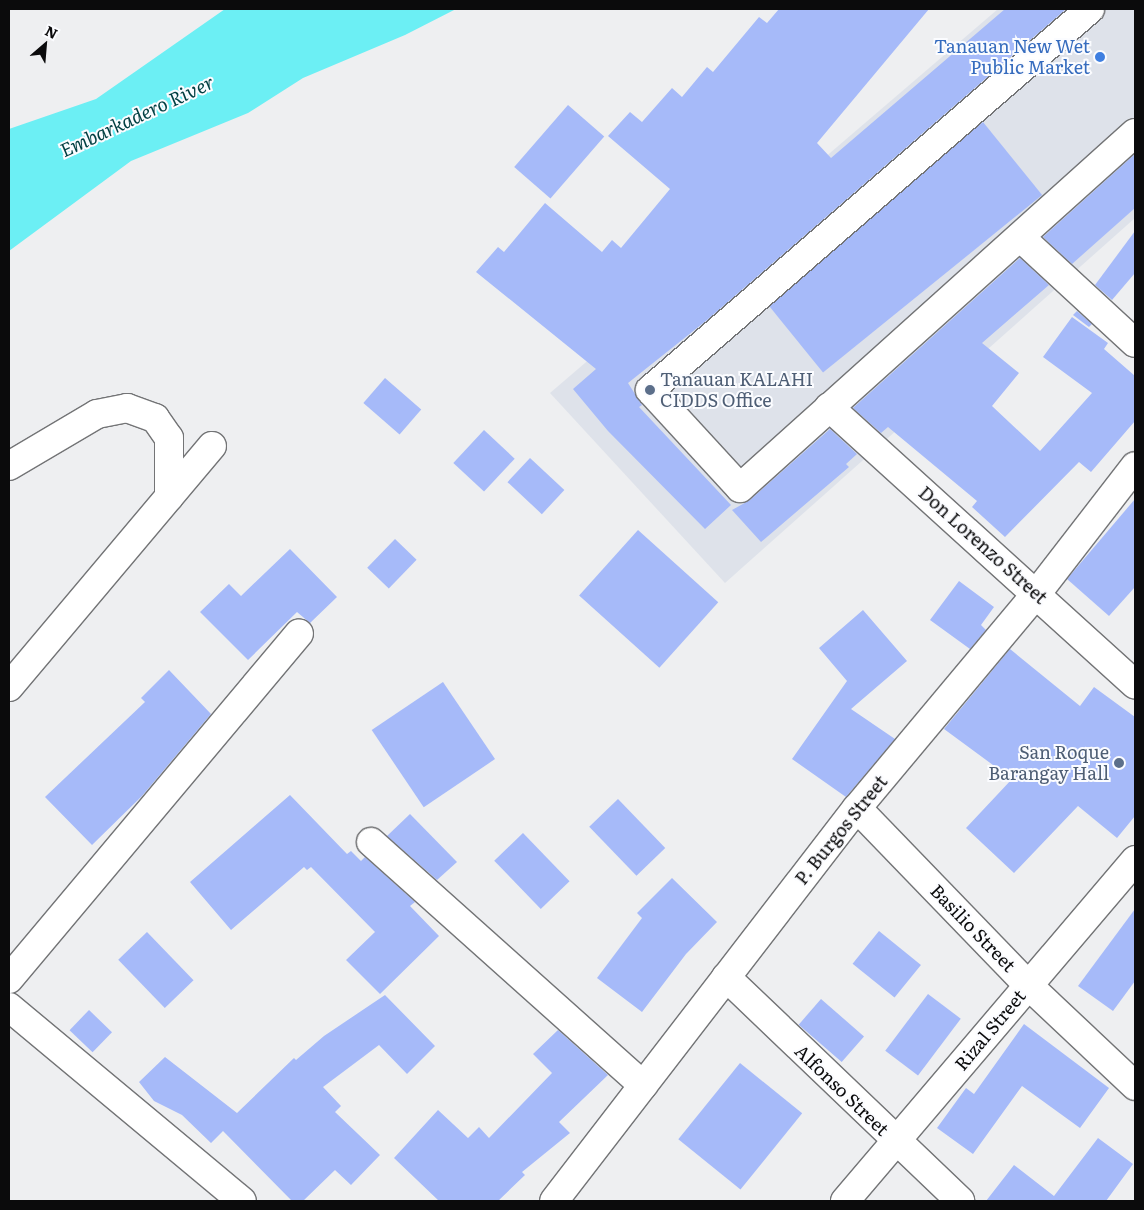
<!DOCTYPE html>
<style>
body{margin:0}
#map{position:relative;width:1144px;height:1210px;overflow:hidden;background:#eeeff1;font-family:Literata,serif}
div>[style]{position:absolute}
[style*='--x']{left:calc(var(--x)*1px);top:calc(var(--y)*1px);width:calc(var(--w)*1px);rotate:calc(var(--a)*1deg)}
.built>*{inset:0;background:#dee2ea}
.water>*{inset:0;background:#6ceff4}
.building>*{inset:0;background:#a6baf9;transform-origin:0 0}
.roads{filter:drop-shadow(1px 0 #737476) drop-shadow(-1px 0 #737476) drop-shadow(0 1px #737476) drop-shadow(0 -1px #737476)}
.minor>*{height:28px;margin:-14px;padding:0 14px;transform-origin:14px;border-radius:14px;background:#fff}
.dots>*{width:14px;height:14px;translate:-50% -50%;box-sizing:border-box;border:2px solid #fbfcff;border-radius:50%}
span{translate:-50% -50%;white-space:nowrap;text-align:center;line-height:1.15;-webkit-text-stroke:4px #fbfcff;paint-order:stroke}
.shop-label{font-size:18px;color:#366cbe}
.right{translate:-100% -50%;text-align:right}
.service-label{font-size:18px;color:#4e5e75}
.left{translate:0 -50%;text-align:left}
.street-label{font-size:18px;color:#0b0b0c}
.water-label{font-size:19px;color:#003f42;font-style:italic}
.frame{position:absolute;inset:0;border:10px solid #0b0b0c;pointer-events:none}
.north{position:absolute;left:20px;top:20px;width:50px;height:50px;-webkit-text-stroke:4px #fbfcff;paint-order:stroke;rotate:27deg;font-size:14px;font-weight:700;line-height:20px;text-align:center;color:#0b0b0c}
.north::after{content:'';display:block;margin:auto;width:18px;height:22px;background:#0b0b0c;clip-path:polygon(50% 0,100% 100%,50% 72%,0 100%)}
</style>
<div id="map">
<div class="built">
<i style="clip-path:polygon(998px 9px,1135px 9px,1135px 218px,725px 583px,550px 393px)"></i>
</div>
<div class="water">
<i style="clip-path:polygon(225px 9px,456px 9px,405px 35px,303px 78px,248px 113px,131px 161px,9px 251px,9px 129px,96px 99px)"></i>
</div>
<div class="building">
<i style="clip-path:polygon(779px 9px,929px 9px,817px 143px,831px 158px,1005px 9px,1066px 9px,707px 320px,628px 383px,642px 405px,639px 407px,731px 505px,705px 529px,608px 431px,573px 389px,596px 369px,476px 272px,498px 247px,504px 252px,545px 203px,602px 252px,612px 240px,621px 248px,670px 189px,608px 136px,630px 112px,642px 122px,672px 88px,682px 97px,707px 67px,713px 72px,759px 17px,767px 23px)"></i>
<i style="left:568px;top:105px;width:48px;height:82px;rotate:41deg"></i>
<i style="left:983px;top:122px;width:94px;height:282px;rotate:51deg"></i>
<i style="clip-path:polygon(1135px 154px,1135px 208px,1072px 264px,1043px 237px)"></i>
<i style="clip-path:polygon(1135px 231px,1135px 273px,1112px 300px,1095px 285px)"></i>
<i style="clip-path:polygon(1020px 258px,1049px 285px,982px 343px,1019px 373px,992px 406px,1040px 451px,1092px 393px,1043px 357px,1072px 317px,1108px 343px,1104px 349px,1135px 376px,1135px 421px,1091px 472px,1079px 462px,1005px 537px,972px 507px,977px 501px,888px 427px,881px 433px,853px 408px)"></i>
<i style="clip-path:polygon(1077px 311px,1092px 324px,1089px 327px,1073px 315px)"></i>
<i style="left:385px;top:378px;width:48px;height:33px;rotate:41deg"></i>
<i style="clip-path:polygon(830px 429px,857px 454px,846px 464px,849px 467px,761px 542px,732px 510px,750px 500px)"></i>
<i style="left:484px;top:430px;width:42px;height:45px;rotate:43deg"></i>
<i style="left:530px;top:458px;width:47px;height:33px;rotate:43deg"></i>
<i style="clip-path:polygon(1135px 499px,1135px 587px,1109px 616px,1067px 579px)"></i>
<i style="left:638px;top:530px;width:108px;height:88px;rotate:42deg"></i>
<i style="left:395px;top:539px;width:30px;height:40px;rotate:44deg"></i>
<i style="clip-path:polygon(290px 549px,337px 597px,310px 623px,297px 612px,248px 660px,200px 612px,229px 584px,241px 596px)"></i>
<i style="clip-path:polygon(959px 581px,994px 607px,981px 625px,986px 630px,970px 649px,930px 620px)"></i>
<i style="clip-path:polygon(863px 610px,907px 661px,851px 709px,895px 739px,846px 797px,792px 759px,847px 681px,819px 648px)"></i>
<i style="clip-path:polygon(1010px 649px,1080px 706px,1094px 687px,1135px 717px,1135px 816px,1117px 838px,1078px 806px,1014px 873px,966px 828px,1012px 779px,944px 729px)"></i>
<i style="clip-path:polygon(169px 670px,211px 714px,142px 796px,92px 845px,45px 797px,145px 702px,141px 698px)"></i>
<i style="left:443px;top:682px;width:93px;height:86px;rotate:56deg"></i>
<i style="clip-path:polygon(290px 795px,347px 854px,351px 851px,361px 861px,365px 857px,415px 902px,410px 906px,439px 936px,380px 994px,346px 960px,375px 932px,311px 867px,307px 870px,304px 867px,231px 930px,190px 882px)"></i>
<i style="left:618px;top:799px;width:68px;height:40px;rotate:46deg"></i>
<i style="clip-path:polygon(410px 814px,457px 862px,437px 880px,387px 836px)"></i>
<i style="left:523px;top:833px;width:67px;height:40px;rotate:46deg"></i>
<i style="clip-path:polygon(672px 878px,717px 922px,686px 954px,642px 1012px,597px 978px,642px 918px,637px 913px)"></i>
<i style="clip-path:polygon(1135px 909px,1135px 981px,1113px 1011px,1078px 986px)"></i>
<i style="left:879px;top:931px;width:54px;height:42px;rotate:39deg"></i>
<i style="left:147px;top:932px;width:67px;height:40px;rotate:46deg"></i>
<i style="left:928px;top:994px;width:41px;height:71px;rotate:37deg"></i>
<i style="clip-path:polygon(385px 995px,435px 1046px,407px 1074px,379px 1045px,323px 1087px,341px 1106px,335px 1112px,380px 1155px,351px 1185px,335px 1170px,303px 1201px,292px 1201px,223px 1131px,211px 1143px,182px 1115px,154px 1101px,139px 1082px,165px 1057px,237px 1113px,294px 1058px,296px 1060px,324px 1036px)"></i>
<i style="left:821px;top:999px;width:57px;height:34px;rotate:41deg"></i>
<i style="left:89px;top:1010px;width:32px;height:28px;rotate:44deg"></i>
<i style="clip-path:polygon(1024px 1024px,1109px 1088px,1080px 1128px,1022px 1086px,973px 1154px,937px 1128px,966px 1088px,974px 1094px)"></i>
<i style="clip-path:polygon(558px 1030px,608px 1075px,559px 1122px,570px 1133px,522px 1172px,525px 1175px,498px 1201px,439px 1201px,394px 1158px,438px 1110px,468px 1138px,479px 1127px,489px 1138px,552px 1073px,533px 1054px)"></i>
<i style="left:740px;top:1063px;width:80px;height:98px;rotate:39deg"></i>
<i style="clip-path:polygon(1098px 1138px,1133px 1164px,1106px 1201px,986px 1201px,1014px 1165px,1054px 1196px)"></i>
</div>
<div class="roads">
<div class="minor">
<i style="--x:1090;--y:9;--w:582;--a:139.11"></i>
<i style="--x:650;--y:390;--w:133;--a:47.4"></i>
<i style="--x:740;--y:488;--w:531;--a:-41.95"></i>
<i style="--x:1020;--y:237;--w:156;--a:42.7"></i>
<i style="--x:829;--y:407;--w:413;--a:42.2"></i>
<i style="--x:9;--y:466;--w:102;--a:-30.6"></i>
<i style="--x:97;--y:414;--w:31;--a:-11"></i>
<i style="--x:127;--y:408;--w:30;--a:20"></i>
<i style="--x:155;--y:418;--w:24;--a:55"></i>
<i style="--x:169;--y:438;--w:59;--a:90"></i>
<i style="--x:9;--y:687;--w:315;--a:-49.9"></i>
<i style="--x:857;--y:808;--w:246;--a:46"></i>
<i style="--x:1028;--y:985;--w:147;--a:43.3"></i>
<i style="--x:371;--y:842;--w:365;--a:41.8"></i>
<i style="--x:726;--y:977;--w:324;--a:43.7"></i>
<i style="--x:9;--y:979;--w:451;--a:-50"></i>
<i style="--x:9;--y:1007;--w:303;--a:39.8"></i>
<i style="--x:554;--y:1201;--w:496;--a:-52.4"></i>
<i style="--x:857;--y:808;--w:280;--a:-50.1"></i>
<i style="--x:1037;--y:593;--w:160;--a:-52.3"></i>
<i style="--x:845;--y:1201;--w:448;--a:-49.6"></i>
</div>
</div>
<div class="dots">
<i style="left:1100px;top:57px;background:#3f7fe0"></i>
<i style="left:650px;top:390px;background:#5c6f8a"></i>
<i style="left:1119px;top:763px;background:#5c6f8a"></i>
</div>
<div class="shop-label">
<span class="right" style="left:1090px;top:57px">Tanauan New Wet<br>Public Market</span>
</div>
<div class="service-label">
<span class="left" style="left:660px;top:390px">Tanauan KALAHI<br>CIDDS Office</span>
<span class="right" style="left:1109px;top:763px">San Roque<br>Barangay Hall</span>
</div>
<div class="street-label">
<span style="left:983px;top:545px;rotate:42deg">Don Lorenzo Street</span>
<span style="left:841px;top:830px;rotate:-51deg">P. Burgos Street</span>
<span style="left:973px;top:928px;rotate:46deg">Basilio Street</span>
<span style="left:990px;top:1030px;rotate:-50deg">Rizal Street</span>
<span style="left:842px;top:1090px;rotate:44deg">Alfonso Street</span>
</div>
<div class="water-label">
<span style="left:137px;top:116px;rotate:-25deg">Embarkadero River</span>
</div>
<div class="frame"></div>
<div class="north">N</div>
</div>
